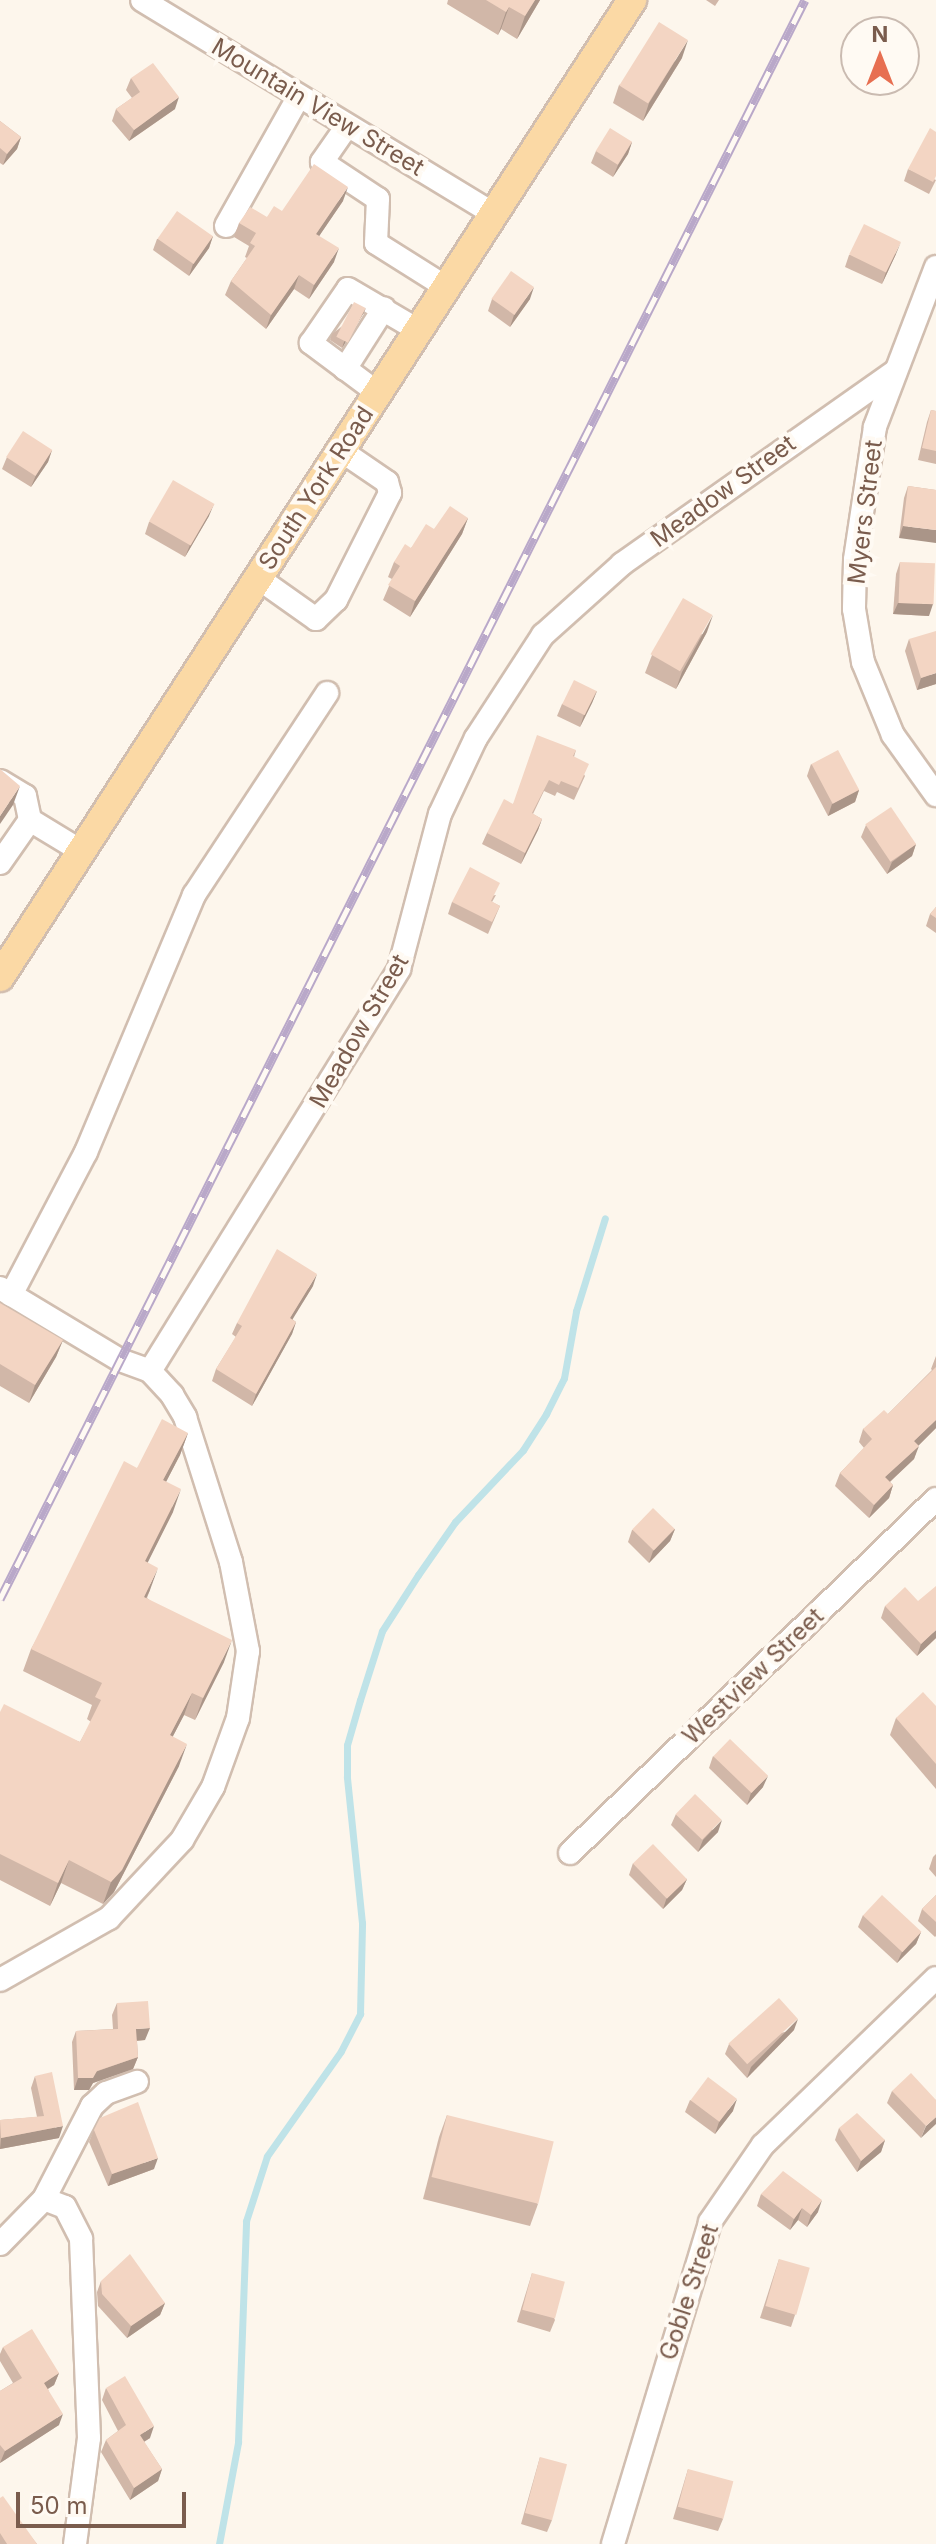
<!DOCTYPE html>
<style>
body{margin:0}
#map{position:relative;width:936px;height:2544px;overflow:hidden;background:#fdf6ec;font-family:Inter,sans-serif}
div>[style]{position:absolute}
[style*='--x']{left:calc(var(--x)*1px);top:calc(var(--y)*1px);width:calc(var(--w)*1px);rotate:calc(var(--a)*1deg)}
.stream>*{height:7px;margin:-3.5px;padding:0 3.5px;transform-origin:3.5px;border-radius:3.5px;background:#bfe3e8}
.roads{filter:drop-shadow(2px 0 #d1beb0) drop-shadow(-2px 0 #d1beb0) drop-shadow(0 2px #d1beb0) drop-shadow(0 -2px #d1beb0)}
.minor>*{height:22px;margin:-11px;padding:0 11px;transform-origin:11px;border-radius:11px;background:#fff}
.major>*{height:28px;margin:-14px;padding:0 14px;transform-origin:14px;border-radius:14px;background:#fbd9a5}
.rail>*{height:9px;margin-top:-4.5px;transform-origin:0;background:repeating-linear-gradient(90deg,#fffaf3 0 18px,#b9a8c9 0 36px);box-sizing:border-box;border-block:2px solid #b9a8c9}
.wall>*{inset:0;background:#d1b7a8}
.shaded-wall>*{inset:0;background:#aa9588}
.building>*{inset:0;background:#f3d5c3;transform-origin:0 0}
span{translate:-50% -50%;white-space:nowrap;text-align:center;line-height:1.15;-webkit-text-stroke:8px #fffaf3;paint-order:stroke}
.street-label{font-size:24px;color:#7a5c4d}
.north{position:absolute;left:840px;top:16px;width:80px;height:80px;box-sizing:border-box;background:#fffaf3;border:2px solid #cabbb1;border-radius:50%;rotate:0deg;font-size:22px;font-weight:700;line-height:32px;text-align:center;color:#7a5c4d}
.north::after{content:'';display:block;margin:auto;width:28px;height:36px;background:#e76f51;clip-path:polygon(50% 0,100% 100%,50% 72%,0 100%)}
.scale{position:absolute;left:16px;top:2492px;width:170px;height:36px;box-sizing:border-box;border:4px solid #7a5c4d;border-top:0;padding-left:10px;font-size:24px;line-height:28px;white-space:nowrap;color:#7a5c4d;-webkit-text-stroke:6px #fffaf3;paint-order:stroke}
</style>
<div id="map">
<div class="stream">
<i style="--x:219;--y:2544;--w:104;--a:-79.4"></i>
<i style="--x:238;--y:2442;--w:221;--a:-87.9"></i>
<i style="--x:246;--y:2221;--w:68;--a:-72.1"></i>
<i style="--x:267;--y:2156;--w:128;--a:-54.8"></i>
<i style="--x:341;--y:2051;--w:42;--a:-62.8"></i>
<i style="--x:360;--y:2014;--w:91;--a:-88.7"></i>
<i style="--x:362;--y:1923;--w:147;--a:-95.9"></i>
<i style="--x:347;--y:1777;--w:32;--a:-90"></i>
<i style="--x:347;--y:1745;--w:47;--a:-73.9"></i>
<i style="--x:360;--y:1700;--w:72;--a:-72.3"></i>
<i style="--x:382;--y:1631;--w:67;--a:-57.3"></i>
<i style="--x:418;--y:1575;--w:65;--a:-55.1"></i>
<i style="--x:455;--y:1522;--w:99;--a:-46.6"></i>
<i style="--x:523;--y:1450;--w:43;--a:-57.4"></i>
<i style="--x:546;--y:1414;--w:40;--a:-63.4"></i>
<i style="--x:564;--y:1378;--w:68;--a:-79.8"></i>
<i style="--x:576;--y:1311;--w:97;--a:-72.7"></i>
</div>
<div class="roads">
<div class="minor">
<i style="--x:142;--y:0;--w:412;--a:31.3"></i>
<i style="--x:347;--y:126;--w:44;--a:124.8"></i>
<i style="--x:322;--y:162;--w:67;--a:33.5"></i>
<i style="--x:378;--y:199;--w:44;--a:92.6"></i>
<i style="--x:376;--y:243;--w:83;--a:32.2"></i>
<i style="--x:226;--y:226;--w:149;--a:-60.7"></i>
<i style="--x:936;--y:267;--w:171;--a:110.9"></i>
<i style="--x:875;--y:427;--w:134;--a:98.6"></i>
<i style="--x:855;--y:560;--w:49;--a:91.2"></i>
<i style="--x:854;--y:609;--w:54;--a:80.4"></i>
<i style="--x:863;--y:662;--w:79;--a:67.7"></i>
<i style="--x:893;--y:735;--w:74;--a:54.4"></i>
<i style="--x:345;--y:369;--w:72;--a:-57.4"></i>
<i style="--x:378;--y:393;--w:84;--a:-143.3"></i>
<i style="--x:311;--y:343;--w:65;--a:-55.6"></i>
<i style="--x:348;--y:289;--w:81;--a:30.4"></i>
<i style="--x:258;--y:578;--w:71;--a:35.3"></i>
<i style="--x:316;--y:619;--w:28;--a:-44"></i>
<i style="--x:336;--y:600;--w:120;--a:-63.2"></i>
<i style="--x:390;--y:493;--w:11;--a:-105"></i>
<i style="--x:387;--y:482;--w:57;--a:-145.8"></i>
<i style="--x:0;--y:781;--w:29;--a:31"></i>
<i style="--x:25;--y:796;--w:25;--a:78"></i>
<i style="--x:0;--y:863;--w:52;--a:-55.1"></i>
<i style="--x:30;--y:820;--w:60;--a:31.3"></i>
<i style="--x:0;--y:1288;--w:140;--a:31"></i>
<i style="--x:120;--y:1360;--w:32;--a:20"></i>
<i style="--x:150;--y:1371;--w:33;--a:47"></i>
<i style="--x:172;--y:1395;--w:26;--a:59"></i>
<i style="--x:185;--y:1417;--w:152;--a:72.4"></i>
<i style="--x:231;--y:1562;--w:91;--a:79.2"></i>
<i style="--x:248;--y:1651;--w:68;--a:98.5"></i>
<i style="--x:238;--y:1718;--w:73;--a:109.9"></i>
<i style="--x:213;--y:1787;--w:61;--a:120.3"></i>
<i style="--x:182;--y:1840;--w:107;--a:133.1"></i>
<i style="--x:109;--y:1918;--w:125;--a:150.4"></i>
<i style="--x:11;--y:1295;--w:161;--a:-62.3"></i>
<i style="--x:86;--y:1152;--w:279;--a:-67.2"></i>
<i style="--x:194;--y:895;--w:242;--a:-56.6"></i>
<i style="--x:150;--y:1371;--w:473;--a:-58.2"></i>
<i style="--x:399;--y:969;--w:160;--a:-75.2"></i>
<i style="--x:440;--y:814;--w:84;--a:-64.7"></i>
<i style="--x:476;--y:738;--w:123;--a:-57"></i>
<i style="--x:543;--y:635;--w:106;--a:-41.9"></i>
<i style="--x:622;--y:564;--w:333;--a:-35.2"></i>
<i style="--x:570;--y:1853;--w:509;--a:-44.05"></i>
<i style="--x:44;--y:2199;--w:22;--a:21"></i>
<i style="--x:65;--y:2207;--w:36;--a:63"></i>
<i style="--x:81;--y:2239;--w:199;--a:87.7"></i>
<i style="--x:89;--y:2438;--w:107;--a:97.5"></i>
<i style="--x:0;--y:2244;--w:63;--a:-45.6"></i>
<i style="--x:44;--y:2199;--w:105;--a:-62.7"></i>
<i style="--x:92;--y:2106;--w:19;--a:-43"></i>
<i style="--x:106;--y:2093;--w:33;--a:-20"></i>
<i style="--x:613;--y:2544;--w:336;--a:-73.2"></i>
<i style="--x:710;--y:2222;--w:93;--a:-55.5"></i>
<i style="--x:763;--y:2145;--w:240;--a:-44"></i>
</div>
<div class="major">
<i style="--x:0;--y:977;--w:1164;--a:-57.1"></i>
</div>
</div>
<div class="rail">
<i style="--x:0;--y:1599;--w:1790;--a:-63.28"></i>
</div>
<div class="wall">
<i style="clip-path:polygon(448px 0,540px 0,517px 39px,501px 29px,498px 35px,447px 4px)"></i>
<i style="clip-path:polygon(706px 0,719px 0,715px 6px)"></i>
<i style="clip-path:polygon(682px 58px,643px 121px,613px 103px,619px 85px)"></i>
<i style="clip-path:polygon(131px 78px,175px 109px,129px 141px,112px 121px,116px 109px,132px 98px,126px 90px)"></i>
<i style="clip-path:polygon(0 121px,21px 137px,17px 149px,3px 165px,0 163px)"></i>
<i style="clip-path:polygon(632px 142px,628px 154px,613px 177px,591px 163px,596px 151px)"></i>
<i style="clip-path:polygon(908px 169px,936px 180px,929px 194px,904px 181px)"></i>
<i style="clip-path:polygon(343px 201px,319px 236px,334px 262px,309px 299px,294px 289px,266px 329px,225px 295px,231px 281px,247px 258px,245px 257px,249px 246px,234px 237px,239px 223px,267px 217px,282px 211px)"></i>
<i style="clip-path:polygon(213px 236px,209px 248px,189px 276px,153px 250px,157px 239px)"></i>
<i style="clip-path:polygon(896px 254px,882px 284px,845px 267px,849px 255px)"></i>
<i style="clip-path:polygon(492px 299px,530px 299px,510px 327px,488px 311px)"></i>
<i style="clip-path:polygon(366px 308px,363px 314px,342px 348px,330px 340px,332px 334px)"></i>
<i style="clip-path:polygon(931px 410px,936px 411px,936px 464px,918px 460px,927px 422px)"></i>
<i style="clip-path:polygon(52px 450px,48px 462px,31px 487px,2px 469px,7px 457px)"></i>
<i style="clip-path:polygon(908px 486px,936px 490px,899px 538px,904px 498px)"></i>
<i style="clip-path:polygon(209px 516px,185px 557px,145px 534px,149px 522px)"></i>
<i style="clip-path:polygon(468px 518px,462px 534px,410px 617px,383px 600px,392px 579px,388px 577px,394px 562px,434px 529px)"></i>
<i style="clip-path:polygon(900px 562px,929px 616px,893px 614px,896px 574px)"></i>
<i style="clip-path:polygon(707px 632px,676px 689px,645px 673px,652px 655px)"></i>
<i style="clip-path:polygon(909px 639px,936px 684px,917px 690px,905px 651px)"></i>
<i style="clip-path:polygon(597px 691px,592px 703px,580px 727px,557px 716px,562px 704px)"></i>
<i style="clip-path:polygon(576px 750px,574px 757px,585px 776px,574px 800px,557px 792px,555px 796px,544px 791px,533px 814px,542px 819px,538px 830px,521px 864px,482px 844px,487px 833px,513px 804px)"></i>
<i style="clip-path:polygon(811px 764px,859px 790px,855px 802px,828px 816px,807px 776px)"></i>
<i style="clip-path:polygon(866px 825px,916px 844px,912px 856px,887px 874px,861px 837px)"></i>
<i style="clip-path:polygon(496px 895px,492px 902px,500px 906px,488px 934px,448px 914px,452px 902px)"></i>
<i style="clip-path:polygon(936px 907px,936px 933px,926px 926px,930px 914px)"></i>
<i style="clip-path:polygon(313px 1286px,292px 1319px,296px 1322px,292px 1334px,252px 1406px,212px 1381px,216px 1369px,236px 1337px,232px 1334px,237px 1323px)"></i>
<i style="clip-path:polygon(0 1303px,63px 1340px,56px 1357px,29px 1403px,0 1386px)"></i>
<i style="clip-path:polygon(936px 1356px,936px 1428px,918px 1446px,914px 1459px,890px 1482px,893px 1485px,889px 1498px,869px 1518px,835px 1486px,840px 1473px,864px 1448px,859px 1442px,863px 1429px,888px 1414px,932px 1370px,931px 1369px)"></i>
<i style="clip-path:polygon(188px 1433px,180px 1455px,166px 1482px,173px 1512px,147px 1563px,150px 1590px,147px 1598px,224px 1662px,195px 1720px,184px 1715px,173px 1736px,179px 1766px,114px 1892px,103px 1904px,61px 1883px,50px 1906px,0 1880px,0 1712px,80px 1742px,91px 1722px,87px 1719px,92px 1705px,23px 1671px,31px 1649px,137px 1468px)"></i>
<i style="clip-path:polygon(675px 1529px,670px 1541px,649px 1563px,628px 1542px,632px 1530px)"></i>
<i style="clip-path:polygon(918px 1601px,936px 1638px,917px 1656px,881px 1618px,885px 1606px)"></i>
<i style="clip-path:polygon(936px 1706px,936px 1789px,890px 1735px,896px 1718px)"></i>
<i style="clip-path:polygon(713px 1756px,763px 1787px,747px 1805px,709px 1768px)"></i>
<i style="clip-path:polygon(676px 1814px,718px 1832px,698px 1852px,671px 1825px)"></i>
<i style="clip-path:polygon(936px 1854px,936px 1877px,929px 1869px,933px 1857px)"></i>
<i style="clip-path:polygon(633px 1863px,687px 1879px,682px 1890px,663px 1909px,629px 1875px)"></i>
<i style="clip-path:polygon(936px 1895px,936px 1936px,935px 1937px,918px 1921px,922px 1909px)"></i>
<i style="clip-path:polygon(863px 1915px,921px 1932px,916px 1944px,897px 1963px,858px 1927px)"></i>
<i style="clip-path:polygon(117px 2003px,145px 2040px,137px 2041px,138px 2057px,133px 2069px,93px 2083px,89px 2090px,74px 2090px,72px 2042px,76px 2031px,113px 2029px,112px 2015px)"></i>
<i style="clip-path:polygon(794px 2030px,747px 2078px,725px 2054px,729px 2044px)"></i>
<i style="clip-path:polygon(35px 2076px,59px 2138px,0 2149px,0 2120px,37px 2117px,31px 2088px)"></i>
<i style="clip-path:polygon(892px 2091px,936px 2100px,921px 2138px,887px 2103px)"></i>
<i style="clip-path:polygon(690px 2100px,733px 2111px,715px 2134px,685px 2112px)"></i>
<i style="clip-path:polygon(447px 2115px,538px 2204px,530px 2226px,423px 2199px,439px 2137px)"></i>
<i style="clip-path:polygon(839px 2128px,885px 2140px,881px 2152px,857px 2172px,835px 2140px)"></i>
<i style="clip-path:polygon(94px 2130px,154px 2169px,108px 2186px,89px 2142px)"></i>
<i style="clip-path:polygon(761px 2194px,818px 2212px,807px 2227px,798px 2220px,790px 2230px,757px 2206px)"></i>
<i style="clip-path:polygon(779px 2259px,795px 2315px,791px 2327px,760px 2318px)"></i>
<i style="clip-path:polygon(532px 2273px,555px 2320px,550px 2332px,517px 2322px)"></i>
<i style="clip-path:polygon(101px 2281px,165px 2303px,160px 2315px,127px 2338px,98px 2306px,97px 2292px)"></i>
<i style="clip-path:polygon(3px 2347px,59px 2373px,54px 2385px,48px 2389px,59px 2425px,0 2463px,0 2391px,13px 2383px,0 2361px,0 2354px)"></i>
<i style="clip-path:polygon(106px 2388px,150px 2438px,144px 2442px,162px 2469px,158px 2481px,130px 2500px,101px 2452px,106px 2440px,118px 2431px,102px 2400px)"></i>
<i style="clip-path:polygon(540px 2457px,552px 2520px,547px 2532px,521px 2524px)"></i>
<i style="clip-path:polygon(688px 2469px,723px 2519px,718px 2531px,673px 2519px)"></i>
<i style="clip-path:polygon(0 2498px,37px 2544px,0 2544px)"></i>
</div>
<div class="shaded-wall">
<i style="clip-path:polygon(535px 0,540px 0,517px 39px,525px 16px)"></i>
<i style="clip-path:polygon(509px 7px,501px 29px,498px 35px,506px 12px)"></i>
<i style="clip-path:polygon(688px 40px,682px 58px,643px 121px,649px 103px)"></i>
<i style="clip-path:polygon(179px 97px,175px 109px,129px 141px,134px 130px)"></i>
<i style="clip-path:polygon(21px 137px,17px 149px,3px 165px,7px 154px)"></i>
<i style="clip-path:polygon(632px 142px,628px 154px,613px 177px,618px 165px)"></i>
<i style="clip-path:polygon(348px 187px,343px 201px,311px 248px,316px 234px)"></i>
<i style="clip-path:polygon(213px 236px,209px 248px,189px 276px,193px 264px)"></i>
<i style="clip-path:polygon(901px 242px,896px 254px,882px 284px,886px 272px)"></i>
<i style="clip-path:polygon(339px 248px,334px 262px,309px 299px,314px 285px)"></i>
<i style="clip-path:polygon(299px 275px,294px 289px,266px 329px,271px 315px)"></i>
<i style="clip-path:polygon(534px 287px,530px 299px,510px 327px,514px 315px)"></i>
<i style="clip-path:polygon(366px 308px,363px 314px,342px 348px,344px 342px)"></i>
<i style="clip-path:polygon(52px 450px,48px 462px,31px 487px,36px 475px)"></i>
<i style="clip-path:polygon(214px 504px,209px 516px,185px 557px,190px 545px)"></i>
<i style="clip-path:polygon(468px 518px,462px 534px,410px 617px,415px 601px)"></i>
<i style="clip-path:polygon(903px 526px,936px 530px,936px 543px,899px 538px)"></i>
<i style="clip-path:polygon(898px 603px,933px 604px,929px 616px,893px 614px)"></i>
<i style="clip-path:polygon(713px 615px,707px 632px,676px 689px,682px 672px)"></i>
<i style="clip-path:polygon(936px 673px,936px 684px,917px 690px,921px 678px)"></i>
<i style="clip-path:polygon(597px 691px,592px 703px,580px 727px,584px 715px)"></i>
<i style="clip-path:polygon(20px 786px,13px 805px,0 824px,0 816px)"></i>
<i style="clip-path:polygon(859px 790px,855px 802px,828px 816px,832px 804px)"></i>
<i style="clip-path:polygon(542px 819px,538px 830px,521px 864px,525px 853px)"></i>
<i style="clip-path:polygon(916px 844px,912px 856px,887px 874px,892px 862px)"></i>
<i style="clip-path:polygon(317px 1274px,313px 1286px,286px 1330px,290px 1318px)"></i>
<i style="clip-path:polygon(296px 1322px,292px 1334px,252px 1406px,256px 1394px)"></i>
<i style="clip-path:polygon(63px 1340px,56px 1357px,29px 1403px,35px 1385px)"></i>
<i style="clip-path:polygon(936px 1420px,936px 1428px,910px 1454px,914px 1441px)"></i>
<i style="clip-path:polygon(188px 1433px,180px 1455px,155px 1503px,163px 1480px)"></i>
<i style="clip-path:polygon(919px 1446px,914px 1459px,881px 1490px,885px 1477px)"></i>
<i style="clip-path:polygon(893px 1485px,889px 1498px,869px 1518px,874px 1505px)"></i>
<i style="clip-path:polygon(181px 1489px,173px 1512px,137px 1584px,145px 1561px)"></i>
<i style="clip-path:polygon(675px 1529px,670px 1541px,649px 1563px,653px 1551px)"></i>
<i style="clip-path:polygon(158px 1568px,150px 1590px,136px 1619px,144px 1597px)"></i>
<i style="clip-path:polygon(936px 1630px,936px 1638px,917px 1656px,921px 1644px)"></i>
<i style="clip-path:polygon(232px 1640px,224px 1662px,195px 1720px,203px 1698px)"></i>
<i style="clip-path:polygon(192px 1693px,184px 1715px,162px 1757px,170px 1735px)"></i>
<i style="clip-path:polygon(187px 1744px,179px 1766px,114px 1892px,103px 1904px,111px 1882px)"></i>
<i style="clip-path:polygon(768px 1776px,763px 1787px,747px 1805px,751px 1793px)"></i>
<i style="clip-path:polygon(722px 1820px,718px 1832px,698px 1852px,703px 1840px)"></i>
<i style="clip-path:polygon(69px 1860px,61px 1883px,50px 1906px,58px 1883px)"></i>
<i style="clip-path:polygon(687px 1879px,682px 1890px,663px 1909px,667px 1897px)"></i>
<i style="clip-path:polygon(921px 1932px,916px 1944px,897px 1963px,902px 1952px)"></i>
<i style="clip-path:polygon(798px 2019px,794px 2030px,747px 2078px,751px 2067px)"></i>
<i style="clip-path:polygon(150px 2028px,145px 2040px,132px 2041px,136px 2029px)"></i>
<i style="clip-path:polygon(138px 2057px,133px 2069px,93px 2083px,89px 2090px,74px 2090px,78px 2078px)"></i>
<i style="clip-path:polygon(737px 2099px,733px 2111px,715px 2134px,719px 2122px)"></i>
<i style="clip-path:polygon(936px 2117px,936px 2124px,921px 2138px,926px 2126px)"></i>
<i style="clip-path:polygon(63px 2126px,59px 2138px,0 2149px,1px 2138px)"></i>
<i style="clip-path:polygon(885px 2140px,881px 2152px,857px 2172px,861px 2161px)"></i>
<i style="clip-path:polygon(158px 2158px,154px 2169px,108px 2186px,112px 2174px)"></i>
<i style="clip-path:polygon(822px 2200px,818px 2212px,807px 2227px,811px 2215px)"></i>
<i style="clip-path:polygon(802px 2208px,798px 2220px,790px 2230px,794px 2219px)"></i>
<i style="clip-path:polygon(165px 2303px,160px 2315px,127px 2338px,131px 2326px)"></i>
<i style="clip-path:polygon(59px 2373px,54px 2385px,39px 2394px,44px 2383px)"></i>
<i style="clip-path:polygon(63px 2414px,59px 2425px,0 2463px,5px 2451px)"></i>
<i style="clip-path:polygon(154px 2426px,150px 2438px,135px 2447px,140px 2435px)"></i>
<i style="clip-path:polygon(162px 2469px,158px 2481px,130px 2500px,134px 2488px)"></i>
</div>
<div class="building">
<i style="clip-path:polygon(486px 0,535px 0,525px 16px,509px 7px,506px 12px)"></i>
<i style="left:659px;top:22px;width:34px;height:75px;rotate:32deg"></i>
<i style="clip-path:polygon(153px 63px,179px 97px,134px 130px,116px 109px,140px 92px,131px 78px)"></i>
<i style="clip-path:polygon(0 121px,21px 137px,7px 154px,0 148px)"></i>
<i style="left:610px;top:128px;width:26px;height:27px;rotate:32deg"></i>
<i style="clip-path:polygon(930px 128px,936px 132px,936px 176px,933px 182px,908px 169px)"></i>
<i style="clip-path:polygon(314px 164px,348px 187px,316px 234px,339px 248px,314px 285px,299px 275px,271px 315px,231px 281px,255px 246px,250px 243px,256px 233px,239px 223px,250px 207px,267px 217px,274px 206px,282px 211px)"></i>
<i style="left:177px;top:211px;width:44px;height:34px;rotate:35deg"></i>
<i style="left:864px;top:224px;width:41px;height:34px;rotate:26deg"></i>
<i style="left:511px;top:271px;width:28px;height:34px;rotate:35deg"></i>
<i style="left:354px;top:302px;width:13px;height:39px;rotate:27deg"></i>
<i style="clip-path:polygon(931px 410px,936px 411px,936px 451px,922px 448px)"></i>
<i style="left:23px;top:431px;width:35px;height:31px;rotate:33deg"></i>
<i style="left:173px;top:480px;width:48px;height:48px;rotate:30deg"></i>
<i style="clip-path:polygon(908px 486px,936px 490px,936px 530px,903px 526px)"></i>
<i style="clip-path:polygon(450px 506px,468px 518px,415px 601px,388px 585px,400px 566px,394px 562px,405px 544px,411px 548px,426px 524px,434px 529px)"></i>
<i style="left:900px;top:562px;width:35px;height:41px;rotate:2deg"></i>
<i style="left:683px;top:598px;width:34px;height:65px;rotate:30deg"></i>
<i style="clip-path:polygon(936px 631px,936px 673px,921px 678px,909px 639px)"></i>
<i style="left:574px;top:680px;width:25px;height:27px;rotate:26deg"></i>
<i style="clip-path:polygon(537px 735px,576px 750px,573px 756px,589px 764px,578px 788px,561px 781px,559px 785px,549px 780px,532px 813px,542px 819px,525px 853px,487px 833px,504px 799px,513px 804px)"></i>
<i style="left:838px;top:750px;width:45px;height:30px;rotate:62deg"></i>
<i style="clip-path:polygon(0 769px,20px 786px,0 816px)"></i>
<i style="left:891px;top:807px;width:45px;height:31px;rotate:56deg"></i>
<i style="clip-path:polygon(470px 867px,500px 883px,491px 901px,500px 906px,492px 922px,452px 902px)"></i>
<i style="clip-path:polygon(936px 907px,936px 918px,930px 914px)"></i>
<i style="clip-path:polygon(277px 1249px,317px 1274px,290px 1318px,296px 1322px,256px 1394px,216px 1369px,242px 1326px,237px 1323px)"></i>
<i style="clip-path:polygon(0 1303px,63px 1340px,35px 1385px,0 1364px)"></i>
<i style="clip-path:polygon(936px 1367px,936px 1420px,914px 1441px,919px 1446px,885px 1477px,893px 1485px,874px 1505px,840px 1473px,872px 1439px,863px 1429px,884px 1410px,888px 1414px)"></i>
<i style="clip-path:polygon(162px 1419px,188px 1433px,163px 1480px,181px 1489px,145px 1561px,158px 1568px,144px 1597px,232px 1640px,203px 1698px,192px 1693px,170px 1735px,187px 1744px,122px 1870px,111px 1882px,69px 1860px,58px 1883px,0 1854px,0 1712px,4px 1704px,80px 1742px,101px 1700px,95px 1697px,102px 1683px,31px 1649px,124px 1461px,137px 1468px)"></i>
<i style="left:653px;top:1508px;width:30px;height:30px;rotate:44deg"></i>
<i style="clip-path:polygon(936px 1586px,936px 1630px,921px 1644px,885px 1606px,905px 1587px,918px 1601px)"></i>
<i style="clip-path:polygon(923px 1692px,936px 1706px,936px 1764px,896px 1718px)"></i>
<i style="left:730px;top:1739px;width:53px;height:24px;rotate:44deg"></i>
<i style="left:695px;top:1794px;width:37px;height:28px;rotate:44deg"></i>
<i style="left:653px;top:1844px;width:49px;height:28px;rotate:46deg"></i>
<i style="left:882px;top:1895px;width:54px;height:28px;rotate:43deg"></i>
<i style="clip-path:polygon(936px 1895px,936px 1922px,922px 1909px)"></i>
<i style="left:779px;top:1998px;width:28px;height:68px;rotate:48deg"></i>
<i style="clip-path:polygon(148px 2001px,150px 2028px,136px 2029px,138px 2057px,97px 2071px,93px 2078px,78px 2078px,76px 2031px,118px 2029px,117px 2003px)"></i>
<i style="clip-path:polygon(52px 2072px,63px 2126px,1px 2138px,0 2120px,44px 2116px,35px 2076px)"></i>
<i style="clip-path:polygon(911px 2073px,936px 2100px,936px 2117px,926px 2126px,892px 2091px)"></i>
<i style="left:708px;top:2077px;width:36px;height:29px;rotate:37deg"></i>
<i style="clip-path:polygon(138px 2102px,158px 2158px,112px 2174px,94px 2130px,100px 2118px)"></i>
<i style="clip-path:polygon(857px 2113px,885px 2140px,861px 2161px,839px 2128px)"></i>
<i style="left:447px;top:2115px;width:110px;height:64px;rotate:14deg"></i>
<i style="clip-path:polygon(783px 2171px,822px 2200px,811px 2215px,802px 2208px,794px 2219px,761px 2194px)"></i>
<i style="clip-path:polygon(130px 2254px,165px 2303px,131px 2326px,102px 2294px,101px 2281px)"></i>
<i style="left:779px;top:2259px;width:32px;height:49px;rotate:16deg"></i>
<i style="left:532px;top:2273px;width:34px;height:38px;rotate:15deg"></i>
<i style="clip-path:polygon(32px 2329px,59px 2373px,44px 2383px,63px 2414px,5px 2451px,0 2445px,0 2391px,22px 2378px,3px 2347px)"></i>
<i style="clip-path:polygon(125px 2376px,154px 2426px,140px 2435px,162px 2469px,134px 2488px,106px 2440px,126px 2425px,106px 2388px)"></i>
<i style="left:540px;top:2457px;width:28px;height:58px;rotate:15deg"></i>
<i style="left:688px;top:2469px;width:47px;height:39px;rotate:15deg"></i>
<i style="clip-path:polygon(3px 2496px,37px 2544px,7px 2544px,0 2533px,0 2498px)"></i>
</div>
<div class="street-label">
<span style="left:318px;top:107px;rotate:31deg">Mountain View Street</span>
<span style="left:316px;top:488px;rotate:-57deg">South York Road</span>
<span style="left:723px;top:491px;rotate:-36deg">Meadow Street</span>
<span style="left:865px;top:512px;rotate:-83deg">Myers Street</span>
<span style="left:359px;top:1031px;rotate:-60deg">Meadow Street</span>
<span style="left:753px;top:1676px;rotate:-44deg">Westview Street</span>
<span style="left:689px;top:2292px;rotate:-72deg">Goble Street</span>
</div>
<div class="north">N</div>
<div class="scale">50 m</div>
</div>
